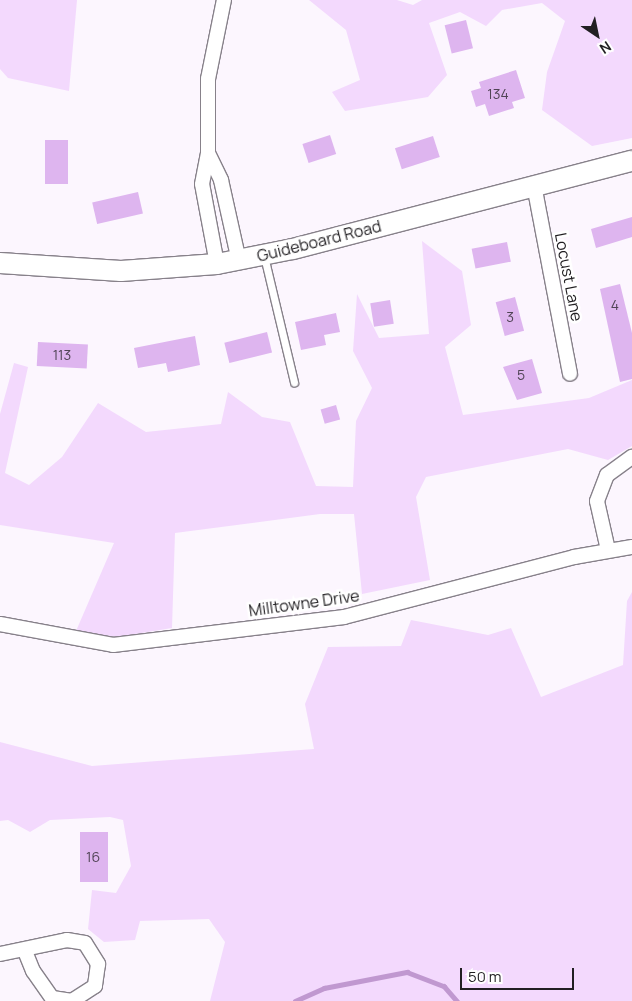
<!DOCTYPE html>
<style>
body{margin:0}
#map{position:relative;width:632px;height:1001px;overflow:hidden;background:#fcf6fe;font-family:Manrope,sans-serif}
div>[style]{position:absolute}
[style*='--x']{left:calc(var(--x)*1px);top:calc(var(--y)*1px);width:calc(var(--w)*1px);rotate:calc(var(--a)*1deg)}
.green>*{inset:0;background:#f3d9fd}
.stream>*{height:4.5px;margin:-2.25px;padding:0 2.25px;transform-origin:2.25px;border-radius:2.25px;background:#c098d0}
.building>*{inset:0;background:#deb5ef;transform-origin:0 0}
.roads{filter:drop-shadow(1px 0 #87818a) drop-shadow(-1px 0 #87818a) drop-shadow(0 1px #87818a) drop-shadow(0 -1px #87818a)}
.lane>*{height:7px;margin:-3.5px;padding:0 3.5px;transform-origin:3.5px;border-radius:3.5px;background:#fff}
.street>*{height:14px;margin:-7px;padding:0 7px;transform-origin:7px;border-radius:7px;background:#fff}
.secondary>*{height:20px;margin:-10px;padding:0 10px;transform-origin:10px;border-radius:10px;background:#fff}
span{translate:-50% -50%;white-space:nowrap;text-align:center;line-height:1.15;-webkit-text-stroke:5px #fff;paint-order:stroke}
.number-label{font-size:14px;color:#504455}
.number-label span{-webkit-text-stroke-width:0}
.street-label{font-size:16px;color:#211f22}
.north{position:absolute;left:572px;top:10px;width:50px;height:50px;-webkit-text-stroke:4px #fff;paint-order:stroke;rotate:146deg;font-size:14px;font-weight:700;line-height:20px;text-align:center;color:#211f22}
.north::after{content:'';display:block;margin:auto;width:18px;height:22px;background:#211f22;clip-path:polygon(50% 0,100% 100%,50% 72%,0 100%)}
.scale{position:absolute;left:460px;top:968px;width:114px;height:22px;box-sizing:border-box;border:2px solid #211f22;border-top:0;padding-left:6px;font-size:15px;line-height:18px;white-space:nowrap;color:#211f22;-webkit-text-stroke:4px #fff;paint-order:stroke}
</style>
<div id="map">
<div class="green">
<i style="clip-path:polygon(0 0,77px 0,69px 91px,8px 78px,0 69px)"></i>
<i style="clip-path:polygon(309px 0,397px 0,413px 5px,422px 0,632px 0,632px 138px,592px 146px,542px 110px,547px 72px,565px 21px,542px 3px,502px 10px,486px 26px,460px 12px,429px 23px,447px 75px,428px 97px,345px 111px,332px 92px,360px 80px,346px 30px)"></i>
<i style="clip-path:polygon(422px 241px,462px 271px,471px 325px,445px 347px,463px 415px,589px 398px,632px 380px,632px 446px,608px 460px,568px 449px,426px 477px,416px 497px,430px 580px,362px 594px,354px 514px,320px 514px,175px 533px,172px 628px,117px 637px,76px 631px,114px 543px,0 525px,0 414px,14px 363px,28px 367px,5px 473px,29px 485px,62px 457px,98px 403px,146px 432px,221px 424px,228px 392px,262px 417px,290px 422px,316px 486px,353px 487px,356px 421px,372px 388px,353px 351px,357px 294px,379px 338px,429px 334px)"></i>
<i style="clip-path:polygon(632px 592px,632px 1001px,210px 1001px,225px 942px,209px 919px,140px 921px,135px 940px,104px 942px,88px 929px,92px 890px,116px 893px,131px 866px,123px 820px,110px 817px,50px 820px,30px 832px,8px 820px,0 821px,0 742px,92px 766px,314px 749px,305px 704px,328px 647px,401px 646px,411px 620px,488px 635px,511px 628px,541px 697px,623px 665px,627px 601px)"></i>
</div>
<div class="stream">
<i style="--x:295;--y:1001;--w:32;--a:-24"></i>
<i style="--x:324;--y:988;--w:85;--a:-10.9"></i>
<i style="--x:407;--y:972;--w:40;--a:21"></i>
<i style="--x:444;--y:986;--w:20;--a:49"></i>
</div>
<div class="building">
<i style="left:466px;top:20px;width:29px;height:22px;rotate:76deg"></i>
<i style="clip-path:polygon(516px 70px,525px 98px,512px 102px,514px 108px,489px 116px,485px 104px,476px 107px,471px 91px,481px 88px,479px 82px)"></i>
<i style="left:330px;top:135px;width:20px;height:29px;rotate:72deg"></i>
<i style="left:433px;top:136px;width:22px;height:40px;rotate:72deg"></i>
<i style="left:45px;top:140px;width:23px;height:44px"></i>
<i style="left:138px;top:192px;width:22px;height:47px;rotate:77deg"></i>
<i style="clip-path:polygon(632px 217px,632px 237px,596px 248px,591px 229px)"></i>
<i style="left:507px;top:242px;width:20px;height:36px;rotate:79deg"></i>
<i style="clip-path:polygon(620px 284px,632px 333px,632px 379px,620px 382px,600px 289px)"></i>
<i style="left:515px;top:297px;width:35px;height:20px;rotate:75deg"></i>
<i style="left:390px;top:300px;width:24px;height:20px;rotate:81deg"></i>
<i style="clip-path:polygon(336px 313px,340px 332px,324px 335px,326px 345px,301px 350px,295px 322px)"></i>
<i style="left:267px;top:332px;width:21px;height:44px;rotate:76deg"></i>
<i style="clip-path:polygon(195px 336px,200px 365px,168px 372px,166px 363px,138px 368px,134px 348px)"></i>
<i style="left:38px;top:342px;width:50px;height:24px;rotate:3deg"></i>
<i style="clip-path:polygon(532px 359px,542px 393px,517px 400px,503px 367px)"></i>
<i style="left:336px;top:405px;width:15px;height:16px;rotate:74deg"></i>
<i style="left:80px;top:832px;width:28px;height:50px"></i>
</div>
<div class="roads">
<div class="lane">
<i style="--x:264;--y:256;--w:130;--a:76.6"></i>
</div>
<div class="street">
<i style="--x:208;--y:153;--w:30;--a:64"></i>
<i style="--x:221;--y:180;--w:83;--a:77.5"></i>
<i style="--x:534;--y:185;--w:192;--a:79.2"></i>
<i style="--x:217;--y:264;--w:81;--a:-100.6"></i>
<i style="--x:202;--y:184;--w:32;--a:-79"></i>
<i style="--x:208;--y:153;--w:74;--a:-90"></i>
<i style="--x:208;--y:79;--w:81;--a:-78.6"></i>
<i style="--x:608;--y:550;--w:50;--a:-102.7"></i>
<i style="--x:597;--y:501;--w:28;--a:-69"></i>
<i style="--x:607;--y:475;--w:31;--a:-36"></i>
<i style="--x:0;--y:624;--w:115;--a:10.5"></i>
<i style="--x:113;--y:645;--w:233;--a:-6.9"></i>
<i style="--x:344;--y:617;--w:238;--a:-14.6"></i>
<i style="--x:574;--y:557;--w:59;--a:-9.8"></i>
<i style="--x:0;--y:954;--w:68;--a:-11.8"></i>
<i style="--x:67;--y:940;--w:18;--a:9"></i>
<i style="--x:85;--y:943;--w:25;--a:58"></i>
<i style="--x:98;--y:964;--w:22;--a:98"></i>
<i style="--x:95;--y:986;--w:27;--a:147"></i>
<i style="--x:72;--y:1001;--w:20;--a:-171"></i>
<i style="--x:52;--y:998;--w:33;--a:-125"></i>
<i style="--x:33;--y:971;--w:22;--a:-112"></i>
</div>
<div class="secondary">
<i style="--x:0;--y:263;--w:121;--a:3.8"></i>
<i style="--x:121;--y:271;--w:96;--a:-4.2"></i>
<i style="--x:217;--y:264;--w:77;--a:-11.2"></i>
<i style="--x:293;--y:249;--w:350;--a:-14.6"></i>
</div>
</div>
<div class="number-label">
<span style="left:498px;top:94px">134</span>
<span style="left:615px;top:305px">4</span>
<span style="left:510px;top:317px">3</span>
<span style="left:62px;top:355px">113</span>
<span style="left:521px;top:375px">5</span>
<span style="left:93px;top:857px">16</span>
</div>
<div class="street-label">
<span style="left:319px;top:241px;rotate:-14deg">Guideboard Road</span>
<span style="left:569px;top:277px;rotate:79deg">Locust Lane</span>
<span style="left:304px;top:603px;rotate:-8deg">Milltowne Drive</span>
</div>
<div class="north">N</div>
<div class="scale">50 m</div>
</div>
